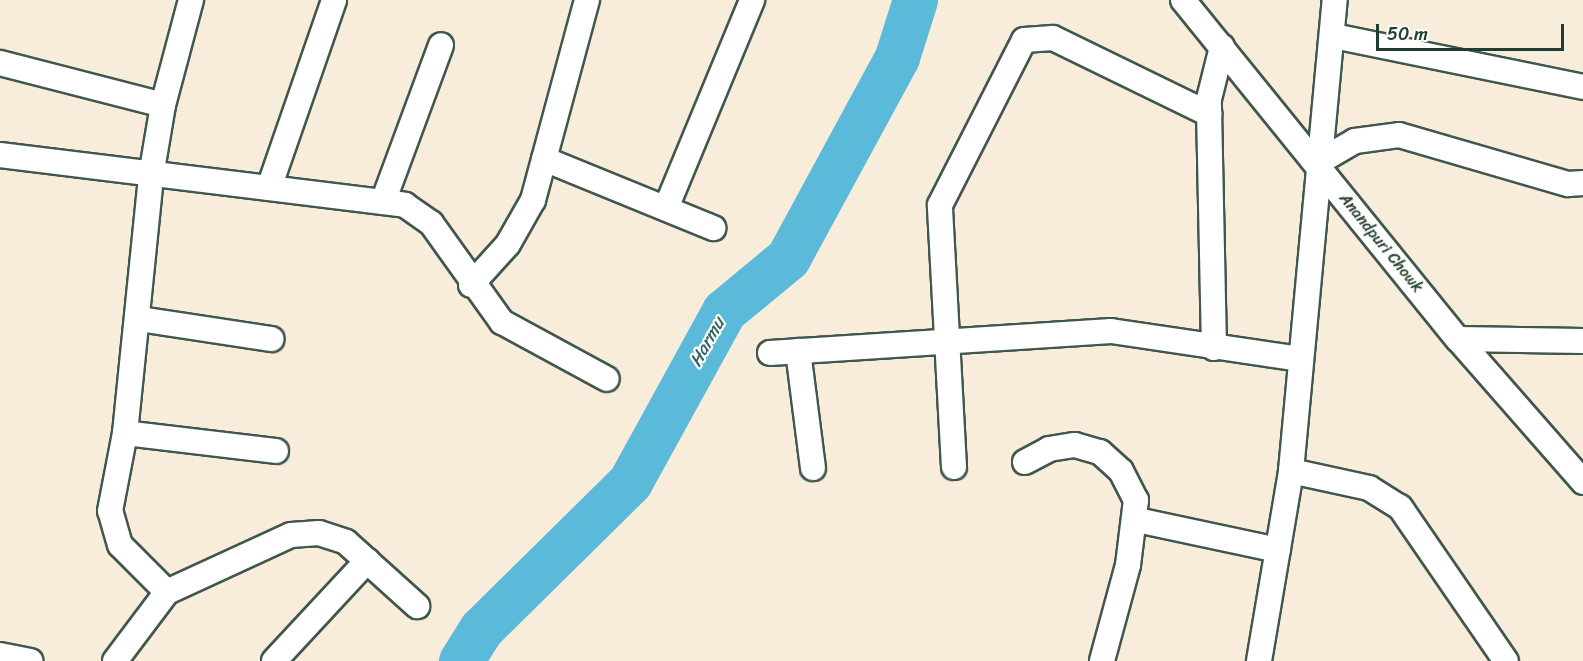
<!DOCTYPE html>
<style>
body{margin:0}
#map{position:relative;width:1583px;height:661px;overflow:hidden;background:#f8ecdb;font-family:Sriracha,sans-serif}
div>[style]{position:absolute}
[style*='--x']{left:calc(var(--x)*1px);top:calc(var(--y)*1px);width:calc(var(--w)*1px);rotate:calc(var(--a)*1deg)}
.river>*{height:45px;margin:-22.5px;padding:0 22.5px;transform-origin:22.5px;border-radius:22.5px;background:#5bb9d9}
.roads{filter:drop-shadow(2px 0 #40574d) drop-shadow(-2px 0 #40574d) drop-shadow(0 2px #40574d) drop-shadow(0 -2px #40574d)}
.street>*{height:24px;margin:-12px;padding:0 12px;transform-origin:12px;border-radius:12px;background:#fff}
span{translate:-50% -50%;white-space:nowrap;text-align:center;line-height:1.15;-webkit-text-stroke:4.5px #fdfcf7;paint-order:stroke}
.street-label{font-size:16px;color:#1f3d34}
.water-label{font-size:18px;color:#316266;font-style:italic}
.scale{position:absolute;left:1376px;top:24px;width:188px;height:27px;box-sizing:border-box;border:3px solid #1f3d34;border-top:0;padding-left:8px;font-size:18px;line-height:21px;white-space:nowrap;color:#1f3d34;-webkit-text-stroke:4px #fdfcf7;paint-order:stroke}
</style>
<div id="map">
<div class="river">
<i style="--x:461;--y:661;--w:38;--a:-58"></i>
<i style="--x:481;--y:629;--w:209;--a:-44.6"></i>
<i style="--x:630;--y:482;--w:195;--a:-61.2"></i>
<i style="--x:724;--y:311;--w:83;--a:-39.6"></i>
<i style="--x:788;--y:258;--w:229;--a:-61.5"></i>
<i style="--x:897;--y:57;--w:60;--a:-72.5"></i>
</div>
<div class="roads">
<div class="street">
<i style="--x:1183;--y:0;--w:437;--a:51"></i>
<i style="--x:1458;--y:339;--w:190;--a:48.8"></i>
<i style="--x:1333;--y:36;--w:255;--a:11.5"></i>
<i style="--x:0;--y:63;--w:168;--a:14.4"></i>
<i style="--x:0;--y:155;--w:408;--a:7"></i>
<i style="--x:405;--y:205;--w:32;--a:35"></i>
<i style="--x:431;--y:223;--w:122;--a:54.4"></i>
<i style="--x:502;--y:322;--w:119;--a:28.5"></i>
<i style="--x:544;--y:159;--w:183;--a:22.2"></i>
<i style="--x:1317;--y:163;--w:44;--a:-30.1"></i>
<i style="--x:1355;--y:141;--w:44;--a:-7.8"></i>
<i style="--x:1399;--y:135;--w:176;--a:16.2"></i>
<i style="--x:1568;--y:184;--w:15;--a:-4"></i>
<i style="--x:269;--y:188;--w:199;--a:-70.9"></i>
<i style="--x:383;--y:202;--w:167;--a:-69.7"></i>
<i style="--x:666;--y:208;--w:225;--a:-67.5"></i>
<i style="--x:471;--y:285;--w:55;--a:-47.9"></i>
<i style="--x:508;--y:244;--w:51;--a:-60.4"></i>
<i style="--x:533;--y:200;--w:207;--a:-74.9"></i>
<i style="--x:139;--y:319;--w:134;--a:8.6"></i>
<i style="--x:1458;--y:339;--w:125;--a:0.9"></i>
<i style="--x:1214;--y:348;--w:249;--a:-91.2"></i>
<i style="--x:1209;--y:99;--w:54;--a:-76"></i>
<i style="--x:798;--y:351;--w:118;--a:82.7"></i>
<i style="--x:770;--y:353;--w:342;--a:-3.7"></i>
<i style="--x:1111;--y:331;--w:191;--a:8.4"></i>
<i style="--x:125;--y:433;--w:152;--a:6.8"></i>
<i style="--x:1025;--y:462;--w:27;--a:-28"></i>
<i style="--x:1049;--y:449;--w:26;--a:-9"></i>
<i style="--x:1075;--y:445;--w:26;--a:16"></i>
<i style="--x:1100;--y:452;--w:28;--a:42"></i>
<i style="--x:1121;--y:471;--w:33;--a:63"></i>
<i style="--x:1136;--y:500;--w:65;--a:97"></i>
<i style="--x:1128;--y:565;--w:99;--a:105.2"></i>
<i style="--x:954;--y:467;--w:262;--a:-93.1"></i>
<i style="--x:940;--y:205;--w:185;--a:-63"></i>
<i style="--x:1024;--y:40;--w:29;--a:-4"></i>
<i style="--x:1053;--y:38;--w:174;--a:26"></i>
<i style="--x:1291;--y:471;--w:80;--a:12.3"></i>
<i style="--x:1369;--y:488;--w:36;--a:32"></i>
<i style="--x:1400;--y:507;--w:187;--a:55.5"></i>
<i style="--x:1137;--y:520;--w:144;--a:12"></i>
<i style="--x:167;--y:592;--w:66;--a:-135"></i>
<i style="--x:120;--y:545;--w:35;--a:-106"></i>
<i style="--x:110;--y:511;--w:79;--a:-79.1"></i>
<i style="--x:125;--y:433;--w:258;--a:-84.2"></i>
<i style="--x:151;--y:176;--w:72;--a:-80.4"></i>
<i style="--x:163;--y:105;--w:109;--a:-75.1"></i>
<i style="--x:0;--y:655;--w:31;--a:11"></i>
<i style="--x:115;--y:661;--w:86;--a:-53"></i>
<i style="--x:167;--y:592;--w:136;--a:-24.7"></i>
<i style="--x:291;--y:535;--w:28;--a:-4"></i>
<i style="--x:319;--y:533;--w:28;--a:18"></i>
<i style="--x:346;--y:542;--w:96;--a:42"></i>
<i style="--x:274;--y:661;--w:137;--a:-47.1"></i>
<i style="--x:1259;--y:661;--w:193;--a:-80.4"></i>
<i style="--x:1291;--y:471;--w:473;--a:-84.7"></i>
</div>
</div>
<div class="street-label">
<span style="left:1381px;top:243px;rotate:51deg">Anandpuri Chowk</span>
</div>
<div class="water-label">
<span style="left:707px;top:342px;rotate:-61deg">Harmu</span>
</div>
<div class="scale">50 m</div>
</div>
